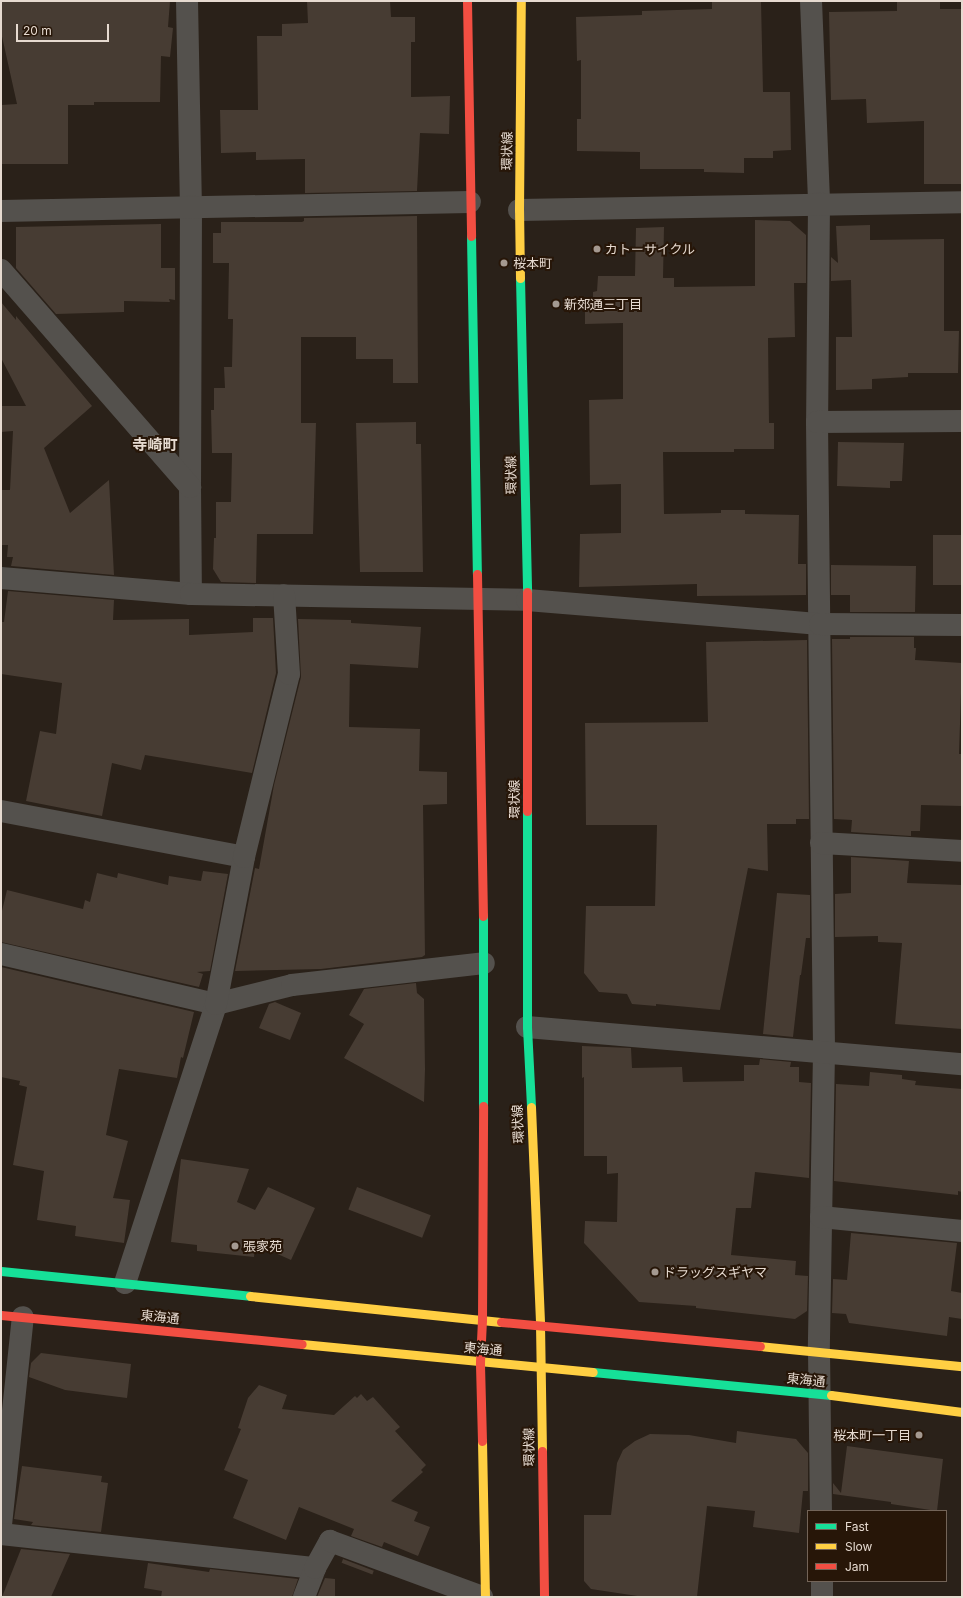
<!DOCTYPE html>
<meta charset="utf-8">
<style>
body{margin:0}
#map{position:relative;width:963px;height:1598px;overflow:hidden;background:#2a2119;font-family:Inter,"Noto Sans JP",sans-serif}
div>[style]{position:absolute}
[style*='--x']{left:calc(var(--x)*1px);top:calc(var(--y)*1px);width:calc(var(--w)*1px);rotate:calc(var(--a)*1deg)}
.building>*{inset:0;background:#473c33;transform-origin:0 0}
.street>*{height:22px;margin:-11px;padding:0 11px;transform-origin:11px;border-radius:11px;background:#54514d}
.fast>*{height:9px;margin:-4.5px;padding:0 4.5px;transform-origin:4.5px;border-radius:4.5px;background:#16e098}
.slow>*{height:9px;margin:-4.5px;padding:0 4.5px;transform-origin:4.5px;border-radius:4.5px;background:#ffcf43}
.jam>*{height:9px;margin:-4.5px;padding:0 4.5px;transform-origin:4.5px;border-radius:4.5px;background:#f24e42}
.dots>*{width:11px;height:11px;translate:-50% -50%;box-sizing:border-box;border:2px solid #271608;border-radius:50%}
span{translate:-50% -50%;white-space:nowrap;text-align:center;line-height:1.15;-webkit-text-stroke:4px #271608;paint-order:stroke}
.street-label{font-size:13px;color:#e6dad0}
.poi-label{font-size:13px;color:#e6dad0}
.left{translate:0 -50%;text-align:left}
.right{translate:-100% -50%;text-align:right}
.quarter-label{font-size:15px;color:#e6dad0;font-weight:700}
.frame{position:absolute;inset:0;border:2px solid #e6dad0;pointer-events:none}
.legend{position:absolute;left:807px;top:1510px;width:140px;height:72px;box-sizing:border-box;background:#271608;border:1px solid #736458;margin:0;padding:5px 7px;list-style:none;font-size:12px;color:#e6dad0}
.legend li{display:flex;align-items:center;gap:8px;height:20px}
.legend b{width:20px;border:1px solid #736458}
.scale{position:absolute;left:16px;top:24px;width:93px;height:18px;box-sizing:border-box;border:2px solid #e6dad0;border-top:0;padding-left:5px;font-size:12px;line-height:14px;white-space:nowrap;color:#e6dad0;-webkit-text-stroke:3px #271608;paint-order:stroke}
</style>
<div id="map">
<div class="building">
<i style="clip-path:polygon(1px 1px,170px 1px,168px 27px,173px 28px,170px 57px,161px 56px,160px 102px,94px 102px,94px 105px,68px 105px,68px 164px,1px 164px,1px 105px,17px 104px,1px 32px)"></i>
<i style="clip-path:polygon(307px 1px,390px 1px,391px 17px,415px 17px,415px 42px,411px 42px,411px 97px,450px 96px,449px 134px,420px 133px,417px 191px,305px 193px,305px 159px,256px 160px,256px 152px,221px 153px,220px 110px,258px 110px,257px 36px,282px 36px,282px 24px,308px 23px)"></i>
<i style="clip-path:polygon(712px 1px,761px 1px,763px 92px,790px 92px,791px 150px,773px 151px,773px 158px,744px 158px,744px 173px,704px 172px,704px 169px,640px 169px,640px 152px,577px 151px,577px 119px,581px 119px,581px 60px,577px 61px,576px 17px,642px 15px,642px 11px,712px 9px)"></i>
<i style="clip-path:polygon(897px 1px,940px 1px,940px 9px,962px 9px,962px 184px,924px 184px,924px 121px,867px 123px,866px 99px,831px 100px,829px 12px,897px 11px)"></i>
<i style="clip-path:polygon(417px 216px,418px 383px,393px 383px,393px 359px,356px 359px,356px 337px,301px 337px,301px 423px,316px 423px,313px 534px,257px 534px,256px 583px,221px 582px,213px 569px,214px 538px,216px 538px,216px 502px,231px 502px,232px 453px,212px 453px,211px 410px,214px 410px,214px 388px,225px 388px,224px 367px,232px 367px,233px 319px,228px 319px,229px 263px,213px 263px,213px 233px,221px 233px,221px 222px,302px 222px,304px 221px,304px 218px)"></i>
<i style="clip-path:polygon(755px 220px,790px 221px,806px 235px,806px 283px,794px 283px,795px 337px,768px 338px,769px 423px,774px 423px,774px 449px,734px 449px,734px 452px,663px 452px,664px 514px,721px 513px,721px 510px,745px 510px,745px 514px,799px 515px,798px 564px,806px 564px,806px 595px,697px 596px,697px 584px,579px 587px,580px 534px,621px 533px,621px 484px,590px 485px,589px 400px,623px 399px,623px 323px,585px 324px,585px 298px,593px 297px,593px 292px,597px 291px,598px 276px,635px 276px,636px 228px,664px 227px,663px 278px,674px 278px,674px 287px,755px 286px)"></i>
<i style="clip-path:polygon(161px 224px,161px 268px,175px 268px,175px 300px,169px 299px,170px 302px,124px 301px,124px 312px,56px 314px,16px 268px,16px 227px)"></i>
<i style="clip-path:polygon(870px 225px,870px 240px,944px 239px,944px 331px,959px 331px,958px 373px,908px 373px,908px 377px,872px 379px,872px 389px,836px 390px,836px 337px,852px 337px,851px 280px,831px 281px,831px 257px,838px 263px,836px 226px)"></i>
<i style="clip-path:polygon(1px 302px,16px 320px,16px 316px,92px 406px,44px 448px,70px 513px,109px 480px,114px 575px,11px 566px,13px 557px,7px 557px,8px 545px,1px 545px,1px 490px,10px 490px,13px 431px,1px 432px,1px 406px,26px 406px,1px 358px)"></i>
<i style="clip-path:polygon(416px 422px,416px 444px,421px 444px,423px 572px,360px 572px,356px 423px)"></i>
<i style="clip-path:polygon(838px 442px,904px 443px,902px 481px,890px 481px,890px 488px,837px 486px)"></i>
<i style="left:933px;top:535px;width:29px;height:50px"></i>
<i style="clip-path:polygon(831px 565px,916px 566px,915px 612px,850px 612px,850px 595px,831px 595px)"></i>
<i style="clip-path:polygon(8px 591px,114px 600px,113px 620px,189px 619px,189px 635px,253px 632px,253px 618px,273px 618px,276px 673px,252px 773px,145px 755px,141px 770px,112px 763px,102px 816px,26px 801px,40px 731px,56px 734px,62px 683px,1px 674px,1px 622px,4px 622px)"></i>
<i style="clip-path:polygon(298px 619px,351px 620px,351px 623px,421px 627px,418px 668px,350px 664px,349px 727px,420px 729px,419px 771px,447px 772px,447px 804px,423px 805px,425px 955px,422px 957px,321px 969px,235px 971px,255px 868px,259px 869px,274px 785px,301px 677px)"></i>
<i style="clip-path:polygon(850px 637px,914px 637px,914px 648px,916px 648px,915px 660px,962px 663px,959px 754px,962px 754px,962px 806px,921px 805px,920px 831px,911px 831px,911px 836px,851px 832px,852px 820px,834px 819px,832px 639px,850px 639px)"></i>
<i style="clip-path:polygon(807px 640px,809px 819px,796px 819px,796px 824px,767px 824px,768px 871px,748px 868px,720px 1010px,656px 1004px,656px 1006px,632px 1004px,627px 994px,599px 992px,584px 973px,586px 906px,655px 906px,657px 825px,586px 825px,585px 723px,708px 722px,706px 642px)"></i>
<i style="clip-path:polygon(851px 857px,909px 861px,907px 883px,962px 885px,962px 1029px,895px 1024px,902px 943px,878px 942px,878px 936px,835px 937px,835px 894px,851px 893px)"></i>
<i style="clip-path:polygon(203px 871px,228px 874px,210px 971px,197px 972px,203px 974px,199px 987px,1px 942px,1px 915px,7px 890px,83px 909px,85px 900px,90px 902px,97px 873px,117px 878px,118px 873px,168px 885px,169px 876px,201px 881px)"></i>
<i style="clip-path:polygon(777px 893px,810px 895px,810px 938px,806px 938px,801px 975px,800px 975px,793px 1037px,763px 1034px)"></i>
<i style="clip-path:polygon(1px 967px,194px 1012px,183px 1058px,181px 1057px,177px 1078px,119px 1069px,106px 1135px,128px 1141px,113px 1198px,130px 1200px,124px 1243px,75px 1236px,76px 1226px,37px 1220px,44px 1171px,13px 1165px,27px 1087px,19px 1085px,20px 1081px,1px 1077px)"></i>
<i style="clip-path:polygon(416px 983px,417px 993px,424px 999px,425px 1069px,424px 1102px,344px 1058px,364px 1024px,349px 1015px,364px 989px)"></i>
<i style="clip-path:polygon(275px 1002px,301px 1013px,290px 1040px,259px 1028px,269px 1004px)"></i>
<i style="clip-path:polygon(582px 1046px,631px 1048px,632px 1068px,682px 1067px,683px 1082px,744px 1081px,744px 1065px,759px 1065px,760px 1059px,791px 1062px,790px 1067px,799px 1067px,799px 1082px,811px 1083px,809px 1178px,755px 1172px,751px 1208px,736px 1208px,731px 1255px,796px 1261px,795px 1275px,808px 1276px,807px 1311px,795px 1319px,696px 1308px,696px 1306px,639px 1302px,584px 1243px,585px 1221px,617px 1222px,618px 1173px,607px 1174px,607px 1156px,584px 1156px,584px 1077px,582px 1078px)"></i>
<i style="clip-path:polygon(870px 1072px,902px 1075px,902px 1079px,916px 1081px,915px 1085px,962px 1089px,962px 1192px,958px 1191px,958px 1195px,834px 1181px,836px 1084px,869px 1086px)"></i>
<i style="clip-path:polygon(181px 1159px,249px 1169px,237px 1202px,255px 1210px,268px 1187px,315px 1208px,291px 1260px,255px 1244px,254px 1257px,197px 1251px,197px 1245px,171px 1242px)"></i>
<i style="left:357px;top:1187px;width:79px;height:24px;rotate:21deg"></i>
<i style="clip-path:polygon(851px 1233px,957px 1243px,951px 1291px,962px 1293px,962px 1319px,949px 1317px,947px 1336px,849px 1323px,846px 1314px,832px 1313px,833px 1279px,847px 1280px)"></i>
<i style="clip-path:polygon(41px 1353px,131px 1364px,127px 1398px,65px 1390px,29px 1377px,31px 1363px)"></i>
<i style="clip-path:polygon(259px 1385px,287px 1395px,282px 1409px,334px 1415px,355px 1396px,357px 1398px,361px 1394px,367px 1401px,373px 1397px,400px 1427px,395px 1431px,426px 1465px,421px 1470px,423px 1472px,391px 1501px,418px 1512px,414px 1521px,430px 1527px,418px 1556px,384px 1542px,382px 1547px,351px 1536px,354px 1529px,299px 1507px,286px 1540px,233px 1518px,248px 1480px,224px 1470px,241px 1429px,238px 1428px,248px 1398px)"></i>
<i style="clip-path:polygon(737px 1431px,796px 1439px,808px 1453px,808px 1491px,803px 1491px,799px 1533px,753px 1527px,755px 1511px,707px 1506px,697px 1597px,644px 1597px,591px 1589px,584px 1581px,584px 1515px,611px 1515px,617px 1463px,623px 1450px,635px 1441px,650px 1434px,689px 1435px,736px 1443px)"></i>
<i style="clip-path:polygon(847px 1446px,943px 1459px,937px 1511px,891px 1504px,891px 1502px,833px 1494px,833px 1483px,841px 1493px)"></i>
<i style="clip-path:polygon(22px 1466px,102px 1476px,101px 1482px,108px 1483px,101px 1532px,31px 1525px,33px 1522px,14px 1519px)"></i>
<i style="clip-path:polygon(21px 1549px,70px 1554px,51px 1597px,2px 1597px)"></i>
<i style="left:343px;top:1559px;width:33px;height:4px;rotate:21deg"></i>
<i style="clip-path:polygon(148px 1563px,209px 1572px,210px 1569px,298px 1579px,292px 1597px,161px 1597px,162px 1591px,144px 1588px)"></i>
<i style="clip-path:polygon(325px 1578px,335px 1579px,335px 1597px,317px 1597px)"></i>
</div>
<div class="street">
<i style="--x:187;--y:1;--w:205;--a:88.9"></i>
<i style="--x:191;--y:206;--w:281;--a:90.2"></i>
<i style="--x:190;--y:487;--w:107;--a:89.5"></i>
<i style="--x:811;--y:1;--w:202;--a:87.7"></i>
<i style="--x:819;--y:203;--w:219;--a:90.5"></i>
<i style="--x:817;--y:422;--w:630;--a:89.36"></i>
<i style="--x:824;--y:1052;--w:299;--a:91"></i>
<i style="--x:819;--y:1351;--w:160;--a:89.3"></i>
<i style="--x:519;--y:210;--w:443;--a:-1"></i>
<i style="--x:1;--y:211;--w:469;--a:-1.1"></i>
<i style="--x:1;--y:270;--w:288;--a:48.9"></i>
<i style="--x:817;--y:422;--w:145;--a:-0.4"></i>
<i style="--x:1;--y:578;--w:191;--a:4.8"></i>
<i style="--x:191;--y:594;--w:336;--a:1"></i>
<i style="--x:527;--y:600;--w:294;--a:4.7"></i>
<i style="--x:820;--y:624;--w:142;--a:0.4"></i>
<i style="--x:1;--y:811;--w:247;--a:10.7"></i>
<i style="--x:821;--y:843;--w:141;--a:3.2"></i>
<i style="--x:1;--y:954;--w:221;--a:13.1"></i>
<i style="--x:216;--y:1004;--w:78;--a:-14"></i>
<i style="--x:292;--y:985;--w:193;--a:-6.5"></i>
<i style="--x:527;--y:1027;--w:437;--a:4.9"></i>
<i style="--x:821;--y:1217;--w:142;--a:5.7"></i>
<i style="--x:125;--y:1283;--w:293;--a:-71.9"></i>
<i style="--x:216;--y:1004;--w:150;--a:-79.2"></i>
<i style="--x:244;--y:857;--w:188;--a:-76.2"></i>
<i style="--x:289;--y:674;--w:79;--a:-93.6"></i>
<i style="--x:1;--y:1525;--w:209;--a:-84"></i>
<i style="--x:1;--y:1534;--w:316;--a:6.2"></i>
<i style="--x:822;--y:1581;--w:16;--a:90"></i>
<i style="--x:304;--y:1597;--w:31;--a:-69"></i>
<i style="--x:315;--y:1568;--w:31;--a:-61"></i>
<i style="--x:330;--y:1541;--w:162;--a:20.2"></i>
</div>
<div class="fast">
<i style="--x:471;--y:236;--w:338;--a:89"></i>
<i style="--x:520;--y:278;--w:314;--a:88.7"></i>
<i style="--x:527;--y:811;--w:216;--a:90"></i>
<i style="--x:527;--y:1027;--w:80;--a:87.1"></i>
<i style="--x:483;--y:916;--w:190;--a:90"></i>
<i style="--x:1;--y:1271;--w:250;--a:5.7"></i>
<i style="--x:593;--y:1372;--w:239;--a:5.5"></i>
</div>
<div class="slow">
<i style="--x:520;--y:278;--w:68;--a:-90.8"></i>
<i style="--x:519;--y:210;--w:209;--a:-89.5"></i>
<i style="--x:531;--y:1107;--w:217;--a:87.6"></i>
<i style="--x:540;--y:1324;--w:127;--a:89.1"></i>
<i style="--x:250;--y:1296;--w:252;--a:5.9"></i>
<i style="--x:302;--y:1344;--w:292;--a:5.5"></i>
<i style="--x:760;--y:1346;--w:203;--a:5.7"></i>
<i style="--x:831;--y:1395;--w:132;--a:7.4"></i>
<i style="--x:482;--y:1441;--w:156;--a:88.9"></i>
</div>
<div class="jam">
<i style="--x:467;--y:1;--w:235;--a:89"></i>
<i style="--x:477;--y:574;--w:342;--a:89"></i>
<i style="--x:527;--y:592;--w:219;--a:90"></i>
<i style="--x:1;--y:1315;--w:302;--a:5.5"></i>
<i style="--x:501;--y:1322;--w:260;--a:5.3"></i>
<i style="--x:482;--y:1441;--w:79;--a:-91.5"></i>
<i style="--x:480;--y:1362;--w:42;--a:-87.3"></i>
<i style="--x:482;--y:1320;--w:214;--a:-89.7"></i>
<i style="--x:542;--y:1451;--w:146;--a:89.2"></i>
</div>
<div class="dots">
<i style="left:597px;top:249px;background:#a49990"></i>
<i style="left:504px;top:263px;background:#a49990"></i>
<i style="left:556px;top:304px;background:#a49990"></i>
<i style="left:235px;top:1246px;background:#a49990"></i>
<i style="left:655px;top:1272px;background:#a49990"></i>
<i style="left:919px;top:1435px;background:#a49990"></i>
</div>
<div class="street-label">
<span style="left:507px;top:151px;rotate:-89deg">環状線</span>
<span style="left:511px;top:475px;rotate:-91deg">環状線</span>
<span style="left:514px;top:799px;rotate:-90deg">環状線</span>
<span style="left:518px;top:1124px;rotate:-93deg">環状線</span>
<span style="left:160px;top:1317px;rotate:6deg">東海通</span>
<span style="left:483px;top:1349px;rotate:5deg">東海通</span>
<span style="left:806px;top:1380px;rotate:6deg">東海通</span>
<span style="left:529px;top:1447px;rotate:-91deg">環状線</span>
</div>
<div class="poi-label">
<span class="left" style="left:605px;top:249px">カトーサイクル</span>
<span class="left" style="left:513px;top:263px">桜本町</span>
<span class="left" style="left:564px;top:304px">新郊通三丁目</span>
<span class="left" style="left:243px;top:1246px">張家苑</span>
<span class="left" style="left:663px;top:1272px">ドラッグスギヤマ</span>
<span class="right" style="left:911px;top:1435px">桜本町一丁目</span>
</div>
<div class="quarter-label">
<span style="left:155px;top:445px">寺崎町</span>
</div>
<div class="frame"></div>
<ul class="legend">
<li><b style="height:5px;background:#16e098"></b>Fast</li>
<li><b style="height:5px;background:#ffcf43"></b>Slow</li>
<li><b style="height:5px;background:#f24e42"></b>Jam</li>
</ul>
<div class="scale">20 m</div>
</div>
